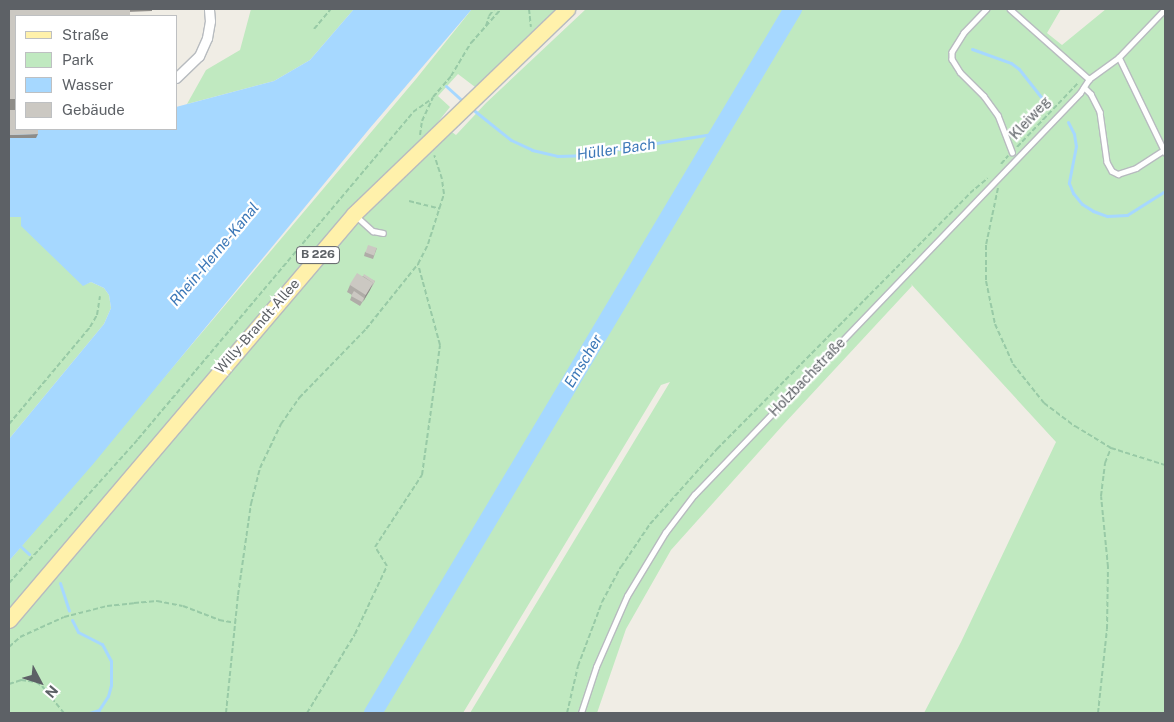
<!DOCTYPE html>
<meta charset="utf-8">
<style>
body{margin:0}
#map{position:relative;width:1174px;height:722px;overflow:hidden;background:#f0ede5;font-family:"Public Sans",sans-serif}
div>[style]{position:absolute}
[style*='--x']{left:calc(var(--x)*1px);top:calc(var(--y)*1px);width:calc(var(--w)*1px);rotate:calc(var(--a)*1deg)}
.green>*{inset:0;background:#c0e9c0}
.water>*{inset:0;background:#a6d8ff}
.stream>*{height:3px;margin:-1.5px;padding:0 1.5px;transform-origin:1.5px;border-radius:1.5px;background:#a6d8ff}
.river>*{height:18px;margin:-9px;padding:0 9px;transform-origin:9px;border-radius:9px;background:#a6d8ff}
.path>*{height:2px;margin-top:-1px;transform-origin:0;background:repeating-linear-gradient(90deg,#98caa6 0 5px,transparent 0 7.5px)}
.roads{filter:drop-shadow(1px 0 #b7bbbf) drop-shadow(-1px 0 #b7bbbf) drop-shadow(0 1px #b7bbbf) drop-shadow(0 -1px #b7bbbf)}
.service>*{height:4.5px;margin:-2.25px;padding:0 2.25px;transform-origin:2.25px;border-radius:2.25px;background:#fff}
.minor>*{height:9px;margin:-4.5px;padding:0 4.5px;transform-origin:4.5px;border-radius:4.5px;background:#fff}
.primary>*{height:15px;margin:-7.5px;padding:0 7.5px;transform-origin:7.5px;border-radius:7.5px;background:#fff1ab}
.wall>*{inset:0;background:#afaca7}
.shaded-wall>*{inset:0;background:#8e8c88;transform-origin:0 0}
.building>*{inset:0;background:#cbc8c2;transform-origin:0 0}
span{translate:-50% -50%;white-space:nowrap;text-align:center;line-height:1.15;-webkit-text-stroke:4.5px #fff;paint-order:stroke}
.shield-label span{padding:1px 4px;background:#fff;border:1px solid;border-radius:4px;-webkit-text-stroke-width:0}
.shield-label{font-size:12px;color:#5d6166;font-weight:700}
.street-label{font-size:14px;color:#5d6166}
.water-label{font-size:15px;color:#3c78b8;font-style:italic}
.frame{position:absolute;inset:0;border:10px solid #5d6166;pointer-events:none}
.legend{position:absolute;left:15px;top:15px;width:162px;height:115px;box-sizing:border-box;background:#fff;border:1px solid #bec0c2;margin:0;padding:6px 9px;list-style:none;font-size:15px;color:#5d6166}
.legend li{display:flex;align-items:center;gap:10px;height:25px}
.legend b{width:25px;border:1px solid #bec0c2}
.north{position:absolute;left:15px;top:657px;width:50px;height:50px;-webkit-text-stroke:4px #fff;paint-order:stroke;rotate:130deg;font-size:14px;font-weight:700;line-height:20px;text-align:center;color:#5d6166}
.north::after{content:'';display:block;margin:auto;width:18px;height:22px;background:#5d6166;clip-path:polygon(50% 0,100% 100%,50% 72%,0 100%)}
</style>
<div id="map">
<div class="green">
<i style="clip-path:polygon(251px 9px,354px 9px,310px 60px,274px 81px,187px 104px,206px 70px,240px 50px)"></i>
<i style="clip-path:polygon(472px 9px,559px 9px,475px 87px,458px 74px,438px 96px,450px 107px,438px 122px,456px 135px,486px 103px,586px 9px,1061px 9px,1047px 33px,1062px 45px,1106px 9px,1165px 9px,1165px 713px,924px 713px,961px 642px,1056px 442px,911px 284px,912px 286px,783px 425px,671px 550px,626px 629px,597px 713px,470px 713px,670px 382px,661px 385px,463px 713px,9px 713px,9px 561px,416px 79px)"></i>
<i style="clip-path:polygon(9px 217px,21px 217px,83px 285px,91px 282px,104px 288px,109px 295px,111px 308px,104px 324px,9px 439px)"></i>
</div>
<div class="water">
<i style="clip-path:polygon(354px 9px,472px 9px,370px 128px,94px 463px,9px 561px,9px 439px,104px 324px,111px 308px,109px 295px,104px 288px,91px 282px,83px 286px,21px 226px,21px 217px,9px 217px,9px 119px,16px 129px,176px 129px,176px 107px,274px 81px,310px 60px)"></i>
</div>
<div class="stream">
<i style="--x:972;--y:49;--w:41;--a:19.7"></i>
<i style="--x:1011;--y:63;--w:10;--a:37"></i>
<i style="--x:1019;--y:69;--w:42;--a:51.8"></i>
<i style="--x:446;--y:86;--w:24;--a:42"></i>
<i style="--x:471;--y:108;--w:51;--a:38.7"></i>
<i style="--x:511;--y:140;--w:23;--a:25"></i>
<i style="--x:532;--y:150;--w:26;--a:13"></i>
<i style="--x:557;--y:156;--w:25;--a:-2"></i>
<i style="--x:582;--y:155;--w:138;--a:-9.2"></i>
<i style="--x:1068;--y:122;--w:13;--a:63"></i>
<i style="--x:1074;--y:134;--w:12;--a:81"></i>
<i style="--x:1076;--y:146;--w:38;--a:101"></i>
<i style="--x:1069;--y:183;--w:11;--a:68"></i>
<i style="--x:1073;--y:193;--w:14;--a:51"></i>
<i style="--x:1082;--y:204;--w:13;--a:32"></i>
<i style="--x:1093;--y:211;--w:15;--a:20"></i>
<i style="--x:1107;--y:216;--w:20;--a:-3"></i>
<i style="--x:1127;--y:215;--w:45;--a:-32.3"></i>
<i style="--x:18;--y:544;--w:15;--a:42"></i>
<i style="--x:60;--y:583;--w:29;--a:72"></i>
<i style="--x:72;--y:620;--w:13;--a:63"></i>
<i style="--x:78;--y:632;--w:27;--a:27"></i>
<i style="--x:102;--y:644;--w:19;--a:62"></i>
<i style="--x:111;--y:661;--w:24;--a:90"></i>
<i style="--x:111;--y:685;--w:11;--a:105"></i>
<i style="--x:108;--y:696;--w:17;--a:123"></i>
<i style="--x:99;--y:710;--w:10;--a:163"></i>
</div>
<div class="river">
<i style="--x:373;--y:713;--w:820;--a:-59.18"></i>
</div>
<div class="path">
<i style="--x:529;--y:9;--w:18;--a:84"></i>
<i style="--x:486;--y:26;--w:10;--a:-73"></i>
<i style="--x:489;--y:16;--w:9;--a:-54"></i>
<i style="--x:314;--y:29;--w:26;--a:-50"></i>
<i style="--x:420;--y:135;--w:14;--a:-82"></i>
<i style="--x:422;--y:121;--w:26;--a:-65"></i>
<i style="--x:433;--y:97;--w:28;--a:-49"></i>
<i style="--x:451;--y:76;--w:39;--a:-59"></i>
<i style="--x:471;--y:43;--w:45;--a:-48.6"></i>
<i style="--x:1017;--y:147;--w:90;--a:-46.4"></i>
<i style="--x:1001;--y:164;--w:11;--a:-49"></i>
<i style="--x:998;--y:188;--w:58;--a:101.9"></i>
<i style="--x:986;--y:245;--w:36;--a:90"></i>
<i style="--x:986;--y:281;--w:44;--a:78.2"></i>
<i style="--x:995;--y:324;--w:44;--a:65.8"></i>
<i style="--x:1013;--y:364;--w:50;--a:51.5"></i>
<i style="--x:1044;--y:403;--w:39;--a:37"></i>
<i style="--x:1075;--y:426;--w:42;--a:31.4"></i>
<i style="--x:1111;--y:448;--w:57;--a:17.5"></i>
<i style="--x:409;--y:201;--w:32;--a:14"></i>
<i style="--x:9;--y:424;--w:126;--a:-50.1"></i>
<i style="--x:90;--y:327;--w:14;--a:-60"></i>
<i style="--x:97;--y:315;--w:19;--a:-81"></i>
<i style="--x:9;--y:583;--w:193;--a:-48.1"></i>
<i style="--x:138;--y:439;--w:427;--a:-49.9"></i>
<i style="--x:413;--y:112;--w:24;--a:-35"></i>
<i style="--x:9;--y:647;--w:15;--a:-42"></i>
<i style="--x:20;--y:637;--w:48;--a:-24.4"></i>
<i style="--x:64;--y:617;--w:44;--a:-14.3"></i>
<i style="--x:107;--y:606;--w:27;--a:-6"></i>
<i style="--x:134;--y:603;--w:23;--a:-5"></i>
<i style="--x:157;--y:601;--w:26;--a:11"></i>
<i style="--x:183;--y:606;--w:39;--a:21"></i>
<i style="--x:219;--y:620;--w:17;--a:10"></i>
<i style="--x:9;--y:684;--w:13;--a:-18"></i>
<i style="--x:21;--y:680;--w:15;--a:8"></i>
<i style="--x:36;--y:682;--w:7;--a:34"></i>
<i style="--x:42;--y:686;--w:35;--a:51"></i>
<i style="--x:226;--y:713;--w:119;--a:-84.2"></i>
<i style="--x:238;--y:595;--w:92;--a:-81.9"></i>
<i style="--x:251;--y:504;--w:37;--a:-76"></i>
<i style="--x:260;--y:468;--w:49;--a:-64.5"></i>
<i style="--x:281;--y:424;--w:32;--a:-55"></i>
<i style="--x:299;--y:398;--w:96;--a:-45.8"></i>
<i style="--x:366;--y:329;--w:83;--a:-51.3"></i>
<i style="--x:418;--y:264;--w:22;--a:-63"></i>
<i style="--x:428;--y:244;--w:52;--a:-72.3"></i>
<i style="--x:444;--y:194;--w:15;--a:-98"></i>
<i style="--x:442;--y:179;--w:25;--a:-108"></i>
<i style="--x:307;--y:713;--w:92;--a:-58.7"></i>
<i style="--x:355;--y:634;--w:75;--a:-64.8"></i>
<i style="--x:387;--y:566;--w:22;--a:-122"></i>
<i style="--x:375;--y:547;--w:86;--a:-56.9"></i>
<i style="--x:422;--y:475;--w:131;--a:-82.1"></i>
<i style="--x:440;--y:345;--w:84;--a:-105.2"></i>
<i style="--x:567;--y:713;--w:48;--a:-76.8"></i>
<i style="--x:578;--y:666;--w:68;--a:-69.4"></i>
<i style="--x:602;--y:602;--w:40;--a:-62"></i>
<i style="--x:621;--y:567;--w:52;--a:-56"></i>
<i style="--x:650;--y:524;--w:101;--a:-48.2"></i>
<i style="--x:717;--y:449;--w:360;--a:-45.3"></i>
<i style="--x:970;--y:193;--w:23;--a:-40"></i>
<i style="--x:1098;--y:713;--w:84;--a:-83.9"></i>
<i style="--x:1107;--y:629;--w:62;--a:-89.1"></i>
<i style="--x:1108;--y:567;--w:71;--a:-95.6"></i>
<i style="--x:1101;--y:496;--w:33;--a:-83"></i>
<i style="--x:1105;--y:463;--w:16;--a:-68"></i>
</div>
<div class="roads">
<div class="service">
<i style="--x:987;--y:9;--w:33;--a:134"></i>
<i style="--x:964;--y:33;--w:22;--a:122"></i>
<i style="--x:952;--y:52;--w:7;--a:90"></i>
<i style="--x:952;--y:59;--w:15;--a:58"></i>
<i style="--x:960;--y:72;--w:34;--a:45"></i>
<i style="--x:984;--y:96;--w:24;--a:54"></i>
<i style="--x:998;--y:115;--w:40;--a:69"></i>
<i style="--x:1010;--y:9;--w:106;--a:41.5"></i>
<i style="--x:1119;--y:57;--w:106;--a:64.2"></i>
<i style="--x:1084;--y:87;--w:10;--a:45"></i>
<i style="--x:1091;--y:94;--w:20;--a:63"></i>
<i style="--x:1100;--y:112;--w:50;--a:82"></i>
<i style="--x:1107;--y:162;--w:10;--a:61"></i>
<i style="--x:1112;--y:171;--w:7;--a:27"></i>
<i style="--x:1118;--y:174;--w:19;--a:-18"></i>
<i style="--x:1136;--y:168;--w:35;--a:-33"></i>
<i style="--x:355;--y:215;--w:24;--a:42"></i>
<i style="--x:373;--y:231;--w:10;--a:11"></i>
<i style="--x:581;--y:713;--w:48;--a:-71.9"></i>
<i style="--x:596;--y:667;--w:77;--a:-66.4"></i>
<i style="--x:627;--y:596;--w:74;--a:-58.9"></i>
<i style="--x:665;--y:533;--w:48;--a:-52.7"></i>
<i style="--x:694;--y:495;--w:557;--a:-46.16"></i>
<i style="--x:1080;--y:93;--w:17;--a:-57"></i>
<i style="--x:1089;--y:79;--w:37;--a:-36"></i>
<i style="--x:1119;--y:57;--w:66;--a:-46.2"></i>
</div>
<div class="minor">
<i style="--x:176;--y:78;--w:32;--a:-44"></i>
<i style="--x:199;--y:56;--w:20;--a:-66"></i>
<i style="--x:207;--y:38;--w:17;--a:-80"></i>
<i style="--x:210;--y:21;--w:12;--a:-95"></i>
</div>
<div class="primary">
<i style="--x:9;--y:620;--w:533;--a:-49.64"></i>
<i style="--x:354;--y:214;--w:296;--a:-43.9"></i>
</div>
</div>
<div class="wall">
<i style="clip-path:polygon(377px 248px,373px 259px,364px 256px,365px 252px)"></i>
<i style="clip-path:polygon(363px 276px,375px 281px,373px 285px,360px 306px,350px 300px,352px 295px,347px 292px,350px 285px)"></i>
</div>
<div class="shaded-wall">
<i style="clip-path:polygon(127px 9px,152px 9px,152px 11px,126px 12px)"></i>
<i style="left:9px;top:99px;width:7px;height:15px"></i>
<i style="clip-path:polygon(38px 134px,36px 138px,9px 138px,9px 135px)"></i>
<i style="clip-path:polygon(373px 283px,370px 290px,363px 302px,366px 294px)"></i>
</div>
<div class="building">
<i style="clip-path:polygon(9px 9px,130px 9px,130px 16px,16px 16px,16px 99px,9px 99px)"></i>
<i style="clip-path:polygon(9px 110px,16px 110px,16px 129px,38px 129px,38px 134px,9px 135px)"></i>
<i style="left:368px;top:245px;width:9px;height:8px;rotate:18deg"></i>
<i style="left:357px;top:273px;width:19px;height:14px;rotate:32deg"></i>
<i style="clip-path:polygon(364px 274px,375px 281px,372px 286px,373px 283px,363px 276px)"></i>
<i style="clip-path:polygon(354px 291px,364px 298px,362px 302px,351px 296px)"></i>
</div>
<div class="shield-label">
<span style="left:318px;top:255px">B 226</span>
</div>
<div class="street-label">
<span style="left:1030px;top:118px;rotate:-47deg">Kleiweg</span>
<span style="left:257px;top:326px;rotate:-49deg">Willy-Brandt-Allee</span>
<span style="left:807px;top:377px;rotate:-46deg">Holzbachstraße</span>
</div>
<div class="water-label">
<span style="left:616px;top:149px;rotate:-8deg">Hüller Bach</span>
<span style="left:214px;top:254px;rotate:-50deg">Rhein-Herne-Kanal</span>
<span style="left:583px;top:361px;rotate:-59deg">Emscher</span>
</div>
<div class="frame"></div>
<ul class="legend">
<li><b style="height:6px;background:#fff1ab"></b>Straße</li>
<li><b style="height:14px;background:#c0e9c0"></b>Park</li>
<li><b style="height:14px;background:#a6d8ff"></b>Wasser</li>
<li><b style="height:14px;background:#cbc8c2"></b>Gebäude</li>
</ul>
<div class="north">N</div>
</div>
